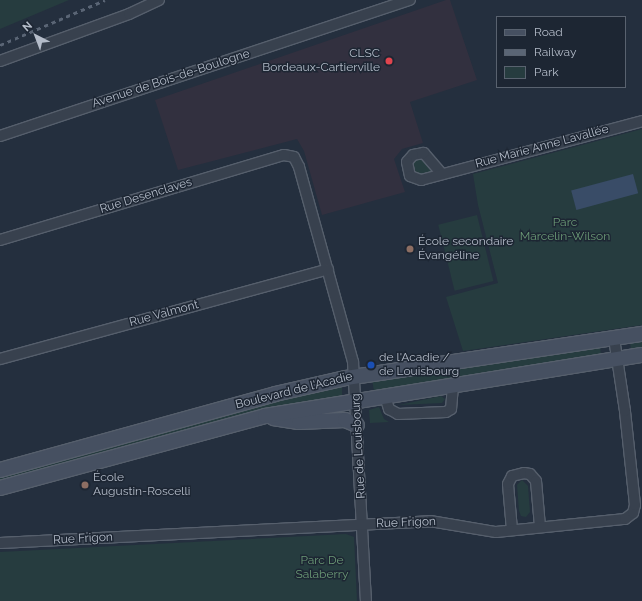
<!DOCTYPE html>
<meta charset="utf-8">
<style>
body{margin:0}
#map{position:relative;width:642px;height:601px;overflow:hidden;background:#242f3e;font-family:Raleway,sans-serif}
div>[style]{position:absolute}
[style*='--x']{left:calc(var(--x)*1px);top:calc(var(--y)*1px);width:calc(var(--w)*1px);rotate:calc(var(--a)*1deg)}
.medical>*{inset:0;background:#32303f}
.green>*{inset:0;background:#263c3f;transform-origin:0 0}
.water>*{inset:0;background:#394c67;transform-origin:0 0}
.roads{filter:drop-shadow(1px 0 #565f6c) drop-shadow(-1px 0 #565f6c) drop-shadow(0 1px #565f6c) drop-shadow(0 -1px #565f6c)}
.street>*{height:10px;margin:-5px;padding:0 5px;transform-origin:5px;border-radius:5px;background:#38414e}
.secondary>*{height:14px;margin:-7px;padding:0 7px;transform-origin:7px;border-radius:7px;background:#465061}
.rail>*{height:2.5px;margin-top:-1.25px;transform-origin:0;background:repeating-linear-gradient(90deg,#5a6575 0 4px,transparent 0 8px)}
.dots>*{width:11px;height:11px;translate:-50% -50%;box-sizing:border-box;border:2px solid #1d2633;border-radius:50%}
span{translate:-50% -50%;white-space:nowrap;text-align:center;line-height:1.15;-webkit-text-stroke:3px #1d2633;paint-order:stroke}
.poi-label{font-size:12px;color:#b4bcc9}
.right{translate:-100% -50%;text-align:right}
.left{translate:0 -50%;text-align:left}
.street-label{font-size:12px;color:#b4bcc9}
.park-label{font-size:12px;color:#6b9a76}
.legend{position:absolute;left:496px;top:16px;width:130px;height:72px;box-sizing:border-box;background:#1d2633;border:1px solid #59626f;margin:0;padding:5px 7px;list-style:none;font-size:12px;color:#b4bcc9}
.legend li{display:flex;align-items:center;gap:8px;height:20px}
.legend b{width:20px;border:1px solid #59626f}
.north{position:absolute;left:16px;top:16px;width:40px;height:40px;-webkit-text-stroke:3px #1d2633;paint-order:stroke;rotate:318deg;font-size:11px;font-weight:700;line-height:16px;text-align:center;color:#b4bcc9}
.north::after{content:'';display:block;margin:auto;width:14px;height:18px;background:#b4bcc9;clip-path:polygon(50% 0,100% 100%,50% 72%,0 100%)}
</style>
<div id="map">
<div class="medical">
<i style="clip-path:polygon(446px 0,450px 0,477px 80px,410px 102px,423px 143px,402px 149px,394px 159px,405px 192px,322px 215px,304px 151px,297px 139px,178px 170px,155px 100px)"></i>
</div>
<div class="green">
<i style="clip-path:polygon(0 0,69px 0,0 29px)"></i>
<i style="clip-path:polygon(642px 129px,642px 325px,463px 351px,446px 297px,498px 283px,478px 205px,473px 174px)"></i>
<i style="clip-path:polygon(422px 158px,428px 163px,432px 172px,419px 175px,414px 172px,412px 164px,417px 159px)"></i>
<i style="left:477px;top:215px;width:68px;height:40px;rotate:76deg"></i>
<i style="clip-path:polygon(642px 341px,642px 348px,631px 349px,630px 343px)"></i>
<i style="clip-path:polygon(600px 347px,601px 354px,374px 391px,372px 380px)"></i>
<i style="clip-path:polygon(342px 386px,342px 396px,235px 416px,0 481px,0 478px,278px 401px)"></i>
<i style="clip-path:polygon(441px 396px,445px 399px,442px 403px,399px 405px)"></i>
<i style="clip-path:polygon(379px 407px,384px 419px,389px 422px,370px 423px,369px 410px)"></i>
<i style="clip-path:polygon(522px 480px,528px 486px,530px 512px,526px 517px,521px 516px,519px 511px,517px 485px)"></i>
<i style="clip-path:polygon(346px 534px,354px 537px,357px 601px,0 601px,0 552px)"></i>
</div>
<div class="water">
<i style="left:633px;top:174px;width:20px;height:64px;rotate:75deg"></i>
</div>
<div class="roads">
<div class="street">
<i style="--x:0;--y:61;--w:137;--a:-20"></i>
<i style="--x:129;--y:14;--w:33;--a:-25"></i>
<i style="--x:0;--y:136;--w:432;--a:-18.4"></i>
<i style="--x:442;--y:174;--w:28;--a:-131"></i>
<i style="--x:424;--y:153;--w:11;--a:170"></i>
<i style="--x:413;--y:155;--w:9;--a:131"></i>
<i style="--x:407;--y:162;--w:14;--a:78"></i>
<i style="--x:410;--y:176;--w:12;--a:20"></i>
<i style="--x:421;--y:180;--w:229;--a:-14.9"></i>
<i style="--x:0;--y:240;--w:296;--a:-16.7"></i>
<i style="--x:284;--y:155;--w:10;--a:11"></i>
<i style="--x:294;--y:157;--w:11;--a:63"></i>
<i style="--x:299;--y:167;--w:202;--a:74.5"></i>
<i style="--x:353;--y:362;--w:239;--a:86.9"></i>
<i style="--x:0;--y:359;--w:340;--a:-15.3"></i>
<i style="--x:385;--y:396;--w:14;--a:73"></i>
<i style="--x:389;--y:409;--w:10;--a:29"></i>
<i style="--x:398;--y:414;--w:48;--a:-2.4"></i>
<i style="--x:446;--y:412;--w:6;--a:-31"></i>
<i style="--x:451;--y:409;--w:24;--a:-85"></i>
<i style="--x:512;--y:530;--w:46;--a:-95"></i>
<i style="--x:508;--y:484;--w:9;--a:-63"></i>
<i style="--x:512;--y:476;--w:12;--a:-14"></i>
<i style="--x:524;--y:473;--w:6;--a:9"></i>
<i style="--x:530;--y:474;--w:9;--a:49"></i>
<i style="--x:536;--y:481;--w:46;--a:85"></i>
<i style="--x:0;--y:543;--w:431;--a:-2.9"></i>
<i style="--x:430;--y:521;--w:67;--a:9.5"></i>
<i style="--x:496;--y:532;--w:130;--a:-5.8"></i>
<i style="--x:625;--y:519;--w:10;--a:-37"></i>
<i style="--x:633;--y:513;--w:8;--a:-76"></i>
<i style="--x:635;--y:505;--w:95;--a:-96.1"></i>
<i style="--x:625;--y:411;--w:74;--a:-98.6"></i>
</div>
<div class="secondary">
<i style="--x:273;--y:418;--w:26;--a:9"></i>
<i style="--x:299;--y:422;--w:46;--a:-2.5"></i>
<i style="--x:345;--y:420;--w:13;--a:23"></i>
<i style="--x:0;--y:470;--w:285;--a:-15.4"></i>
<i style="--x:275;--y:394;--w:73;--a:-12.7"></i>
<i style="--x:346;--y:378;--w:299;--a:-8.5"></i>
<i style="--x:0;--y:488;--w:275;--a:-15.2"></i>
<i style="--x:265;--y:416;--w:382;--a:-9.2"></i>
</div>
</div>
<div class="rail">
<i style="--x:0;--y:45;--w:114;--a:-23.2"></i>
</div>
<div class="dots">
<i style="left:389px;top:61px;background:#e0444e"></i>
<i style="left:410px;top:249px;background:#8d6e63"></i>
<i style="left:371px;top:365px;background:#1a4fb4"></i>
<i style="left:85px;top:485px;background:#8d6e63"></i>
</div>
<div class="poi-label">
<span class="right" style="left:380px;top:61px">CLSC<br>Bordeaux-Cartierville</span>
<span class="left" style="left:418px;top:249px">École secondaire<br>Évangéline</span>
<span class="left" style="left:379px;top:365px">de l'Acadie /<br>de Louisbourg</span>
<span class="left" style="left:93px;top:485px">École<br>Augustin-Roscelli</span>
</div>
<div class="street-label">
<span style="left:171px;top:79px;rotate:-18deg">Avenue de Bois-de-Boulogne</span>
<span style="left:542px;top:147px;rotate:-15deg">Rue Marie Anne Lavallée</span>
<span style="left:146px;top:196px;rotate:-17deg">Rue Desenclaves</span>
<span style="left:164px;top:314px;rotate:-15deg">Rue Valmont</span>
<span style="left:294px;top:391px;rotate:-14deg">Boulevard de l'Acadie</span>
<span style="left:359px;top:446px;rotate:-93deg">Rue de Louisbourg</span>
<span style="left:406px;top:523px;rotate:-2deg">Rue Frigon</span>
<span style="left:83px;top:539px;rotate:-3deg">Rue Frigon</span>
</div>
<div class="park-label">
<span style="left:565px;top:230px">Parc<br>Marcelin-Wilson</span>
<span style="left:322px;top:568px">Parc De<br>Salaberry</span>
</div>
<ul class="legend">
<li><b style="height:5px;background:#465061"></b>Road</li>
<li><b style="height:5px;background:#5a6575"></b>Railway</li>
<li><b style="height:11px;background:#263c3f"></b>Park</li>
</ul>
<div class="north">N</div>
</div>
